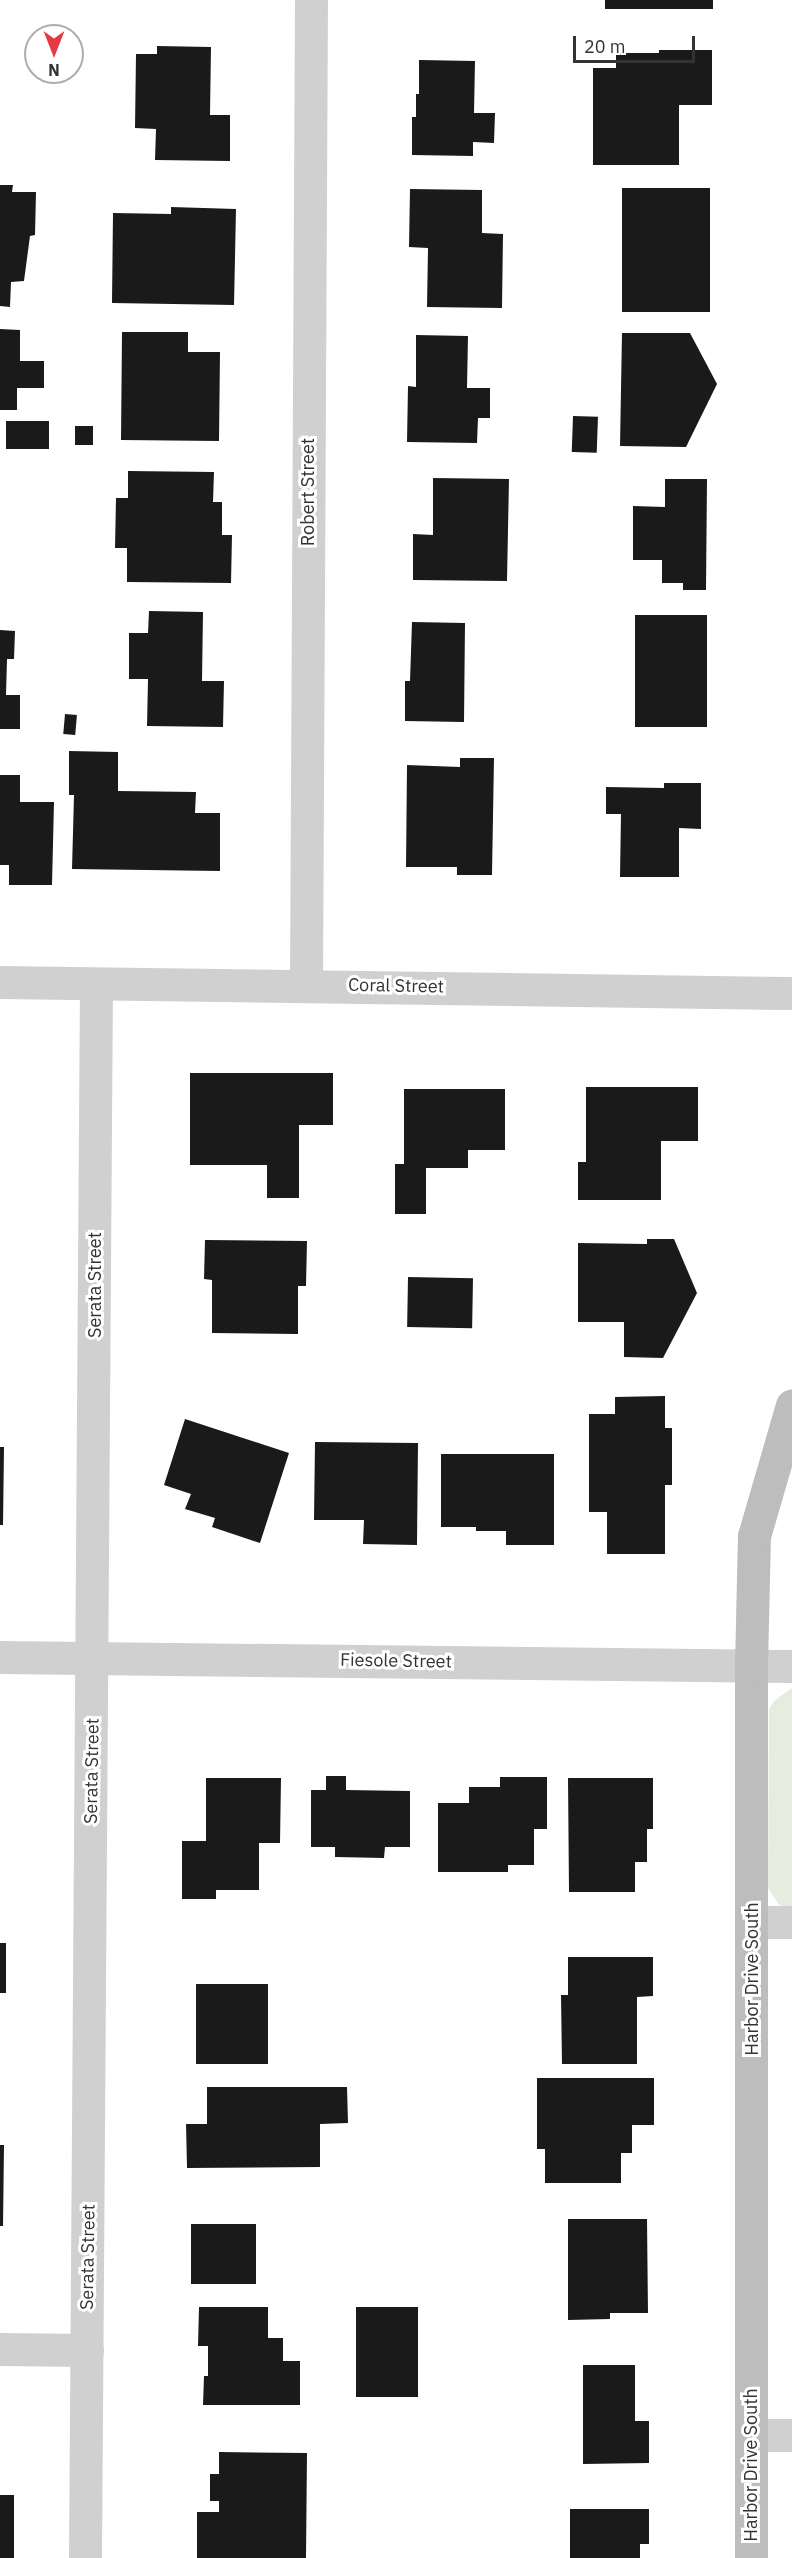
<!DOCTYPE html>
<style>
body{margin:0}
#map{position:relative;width:792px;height:2558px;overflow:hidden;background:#fff;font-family:"IBM Plex Sans",sans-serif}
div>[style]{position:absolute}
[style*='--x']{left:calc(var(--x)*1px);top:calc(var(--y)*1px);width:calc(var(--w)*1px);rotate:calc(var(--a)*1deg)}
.green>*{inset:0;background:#e6ecdf}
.building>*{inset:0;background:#1a1a1a;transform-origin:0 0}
.street>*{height:33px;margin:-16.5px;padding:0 16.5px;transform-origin:16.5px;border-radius:16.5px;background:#d0d0d0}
.secondary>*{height:33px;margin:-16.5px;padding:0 16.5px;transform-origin:16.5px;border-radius:16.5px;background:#bdbdbd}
span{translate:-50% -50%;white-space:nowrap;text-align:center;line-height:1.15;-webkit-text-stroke:6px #fff;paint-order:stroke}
.street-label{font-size:18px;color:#333}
.north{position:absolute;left:24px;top:24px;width:60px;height:60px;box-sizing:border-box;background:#fff;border:2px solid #adadad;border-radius:50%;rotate:180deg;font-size:16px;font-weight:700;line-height:24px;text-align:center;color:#333}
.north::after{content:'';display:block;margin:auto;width:21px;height:27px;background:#e63946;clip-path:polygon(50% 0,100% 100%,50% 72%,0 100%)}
.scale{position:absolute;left:573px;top:36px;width:122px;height:27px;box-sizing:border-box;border:3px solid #333;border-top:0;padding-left:8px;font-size:18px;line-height:21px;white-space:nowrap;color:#333;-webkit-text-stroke:4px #fff;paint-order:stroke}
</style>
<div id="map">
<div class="green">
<i style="clip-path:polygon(792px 1688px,792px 1911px,779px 1905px,768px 1888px,769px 1709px,774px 1701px)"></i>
</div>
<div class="building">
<i style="left:605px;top:0;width:108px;height:9px"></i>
<i style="clip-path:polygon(157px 46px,211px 47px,210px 115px,230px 115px,230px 161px,155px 160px,156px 129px,135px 128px,136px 54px,157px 54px)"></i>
<i style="clip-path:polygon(659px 50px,712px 50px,712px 105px,679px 105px,679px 165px,593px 165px,593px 68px,616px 68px,616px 53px,659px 53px)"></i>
<i style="clip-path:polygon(419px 60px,475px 61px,474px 113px,495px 113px,494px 143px,473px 142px,473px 156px,412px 155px,412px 117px,416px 117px,416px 94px,419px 94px)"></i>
<i style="clip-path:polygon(0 185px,13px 185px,12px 192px,36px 192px,35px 235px,30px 236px,24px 281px,11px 282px,10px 307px,0 306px)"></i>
<i style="left:622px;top:188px;width:88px;height:124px"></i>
<i style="clip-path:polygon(410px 189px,482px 190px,482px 233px,503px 234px,502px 308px,427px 307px,428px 248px,409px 247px)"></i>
<i style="clip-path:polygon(171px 207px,236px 209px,234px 305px,112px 303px,113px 213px,171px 214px)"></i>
<i style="clip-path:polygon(0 329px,20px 330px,20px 361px,44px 361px,44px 388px,17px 388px,17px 410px,0 410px)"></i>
<i style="clip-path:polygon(122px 332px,188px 332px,188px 352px,220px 352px,219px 441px,121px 440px)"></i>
<i style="clip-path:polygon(622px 333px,690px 333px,717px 384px,686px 447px,620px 446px)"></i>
<i style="clip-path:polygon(416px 335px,468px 336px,467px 388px,490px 388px,490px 418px,478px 418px,477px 443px,407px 442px,408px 386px,416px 387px)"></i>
<i style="left:573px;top:416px;width:25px;height:36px;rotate:2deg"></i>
<i style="left:6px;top:421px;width:43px;height:28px"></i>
<i style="left:75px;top:426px;width:18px;height:19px"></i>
<i style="clip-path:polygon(128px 471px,214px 472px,213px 502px,222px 502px,222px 535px,232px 535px,231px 583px,127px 582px,127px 548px,115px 548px,116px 498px,128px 498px)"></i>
<i style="clip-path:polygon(433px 478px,509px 479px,507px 581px,413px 580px,413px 534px,433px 535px)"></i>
<i style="clip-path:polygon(665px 479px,707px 479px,706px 590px,683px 590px,683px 583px,662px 583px,662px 560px,633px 560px,633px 506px,665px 507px)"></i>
<i style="clip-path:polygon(149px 611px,203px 612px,202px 681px,224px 681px,223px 727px,147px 726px,148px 679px,129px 679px,129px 633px,148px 633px)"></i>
<i style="left:635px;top:615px;width:72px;height:112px"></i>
<i style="clip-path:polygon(412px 622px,465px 623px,464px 722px,405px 721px,405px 681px,410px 681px)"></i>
<i style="clip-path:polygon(0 630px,15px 631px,14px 659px,7px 659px,6px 695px,20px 695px,20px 729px,0 729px)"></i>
<i style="left:65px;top:714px;width:12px;height:20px;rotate:5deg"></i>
<i style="clip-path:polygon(69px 751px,118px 752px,118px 791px,196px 792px,195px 813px,220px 813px,220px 871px,72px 869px,74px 795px,69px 795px)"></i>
<i style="clip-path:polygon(460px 758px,494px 758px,492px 875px,457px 875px,457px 867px,406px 867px,407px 765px,460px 767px)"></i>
<i style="clip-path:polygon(0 775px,20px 775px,20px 802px,54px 802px,52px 885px,9px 885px,9px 865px,0 865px)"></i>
<i style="clip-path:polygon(664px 783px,701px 783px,701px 829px,679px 828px,679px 877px,620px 877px,621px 814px,606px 814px,606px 787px,664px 788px)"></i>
<i style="clip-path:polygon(190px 1073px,333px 1073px,333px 1125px,299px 1125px,299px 1198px,267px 1198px,267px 1165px,190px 1165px)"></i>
<i style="clip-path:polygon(586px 1087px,698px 1087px,698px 1141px,661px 1141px,661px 1200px,578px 1200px,578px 1162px,586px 1162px)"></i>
<i style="clip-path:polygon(404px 1089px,505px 1089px,505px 1150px,468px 1150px,468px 1168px,426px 1168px,426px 1214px,395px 1214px,395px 1164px,404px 1164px)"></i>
<i style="clip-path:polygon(647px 1239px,674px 1239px,697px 1293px,663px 1358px,624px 1357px,624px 1322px,578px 1322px,578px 1243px,647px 1244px)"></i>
<i style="clip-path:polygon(205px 1240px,307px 1241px,306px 1286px,298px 1286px,298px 1334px,212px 1333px,212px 1280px,204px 1279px)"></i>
<i style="left:408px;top:1277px;width:65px;height:50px;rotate:1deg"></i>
<i style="clip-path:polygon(665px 1396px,665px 1428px,672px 1428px,672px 1485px,665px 1485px,665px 1554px,607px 1554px,607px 1512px,589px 1512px,589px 1414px,615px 1414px,615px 1397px)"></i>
<i style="clip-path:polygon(185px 1419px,289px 1453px,260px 1543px,212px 1527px,215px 1518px,185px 1509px,191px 1494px,164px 1485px)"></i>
<i style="clip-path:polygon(315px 1442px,418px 1443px,417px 1545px,363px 1544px,364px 1520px,314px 1520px)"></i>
<i style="clip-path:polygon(0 1447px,4px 1447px,3px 1525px,0 1525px)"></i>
<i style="clip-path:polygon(441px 1454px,554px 1454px,554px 1545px,506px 1545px,506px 1531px,476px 1531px,476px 1527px,441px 1527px)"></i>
<i style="clip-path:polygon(326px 1776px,346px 1776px,346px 1790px,410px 1791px,410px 1847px,385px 1847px,384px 1858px,335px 1857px,335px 1847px,311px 1847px,311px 1790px,326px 1790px)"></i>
<i style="clip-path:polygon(500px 1777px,547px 1777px,547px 1829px,534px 1829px,534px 1865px,508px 1865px,508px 1872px,438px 1872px,438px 1803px,469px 1803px,469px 1787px,500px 1787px)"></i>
<i style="clip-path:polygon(206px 1778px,281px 1778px,280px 1843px,259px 1843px,259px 1890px,216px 1890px,216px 1899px,182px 1899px,182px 1841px,206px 1841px)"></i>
<i style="clip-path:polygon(568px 1778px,653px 1778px,653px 1829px,647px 1829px,647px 1862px,635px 1862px,635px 1892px,569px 1892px)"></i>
<i style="left:0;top:1943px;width:6px;height:50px"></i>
<i style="clip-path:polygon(568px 1957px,653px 1957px,653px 1996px,637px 1997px,637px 2064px,562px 2064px,561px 1995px,568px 1995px)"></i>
<i style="left:196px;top:1984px;width:72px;height:80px"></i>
<i style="clip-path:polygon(537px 2078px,654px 2078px,654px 2125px,632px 2125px,632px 2153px,621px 2153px,621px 2183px,545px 2183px,545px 2149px,537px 2149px)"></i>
<i style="clip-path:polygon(207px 2087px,347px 2087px,348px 2123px,320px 2124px,320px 2167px,187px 2168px,186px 2124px,207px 2124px)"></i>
<i style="clip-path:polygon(0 2145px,4px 2145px,3px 2226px,0 2226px)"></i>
<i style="clip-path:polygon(568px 2219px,647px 2219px,648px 2313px,610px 2313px,610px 2319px,568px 2320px)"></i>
<i style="left:256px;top:2224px;width:60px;height:65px;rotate:90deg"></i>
<i style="clip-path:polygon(199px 2307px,268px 2307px,268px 2338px,283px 2338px,283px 2361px,300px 2361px,300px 2405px,203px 2405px,204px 2376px,208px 2376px,208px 2346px,198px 2346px)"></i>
<i style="left:356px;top:2307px;width:62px;height:90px"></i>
<i style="clip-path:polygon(583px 2365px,635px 2365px,635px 2421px,649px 2421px,649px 2463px,583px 2464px)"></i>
<i style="clip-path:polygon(219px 2452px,307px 2453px,306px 2558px,197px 2558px,197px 2512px,219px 2512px,219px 2501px,210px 2501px,210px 2474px,219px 2474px)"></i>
<i style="left:0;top:2495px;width:14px;height:63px"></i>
<i style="clip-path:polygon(570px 2509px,649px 2509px,649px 2544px,640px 2544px,640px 2558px,570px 2558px)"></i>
</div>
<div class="street">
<i style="--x:0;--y:982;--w:792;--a:0.8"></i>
<i style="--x:306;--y:985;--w:985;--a:-89.71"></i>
<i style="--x:0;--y:1657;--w:792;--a:0.65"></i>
<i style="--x:753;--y:1922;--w:39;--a:0"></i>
<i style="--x:0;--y:2349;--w:87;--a:0.7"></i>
<i style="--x:751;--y:2435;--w:41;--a:0"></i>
<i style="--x:85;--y:2558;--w:1574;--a:-89.6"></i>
</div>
<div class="secondary">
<i style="--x:751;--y:2558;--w:892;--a:-90"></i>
<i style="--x:751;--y:1666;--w:130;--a:-88.7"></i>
<i style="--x:754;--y:1536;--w:136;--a:-73.8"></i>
</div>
<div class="street-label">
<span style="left:308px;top:492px;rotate:-90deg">Robert Street</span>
<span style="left:396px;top:986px;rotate:1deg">Coral Street</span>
<span style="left:95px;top:1285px;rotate:-90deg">Serata Street</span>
<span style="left:396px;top:1661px;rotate:1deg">Fiesole Street</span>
<span style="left:92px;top:1771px;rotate:-89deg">Serata Street</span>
<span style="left:752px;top:1979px;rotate:-90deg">Harbor Drive South</span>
<span style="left:88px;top:2257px;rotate:-89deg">Serata Street</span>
<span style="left:751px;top:2465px;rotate:-90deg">Harbor Drive South</span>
</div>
<div class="north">N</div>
<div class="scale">20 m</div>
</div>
